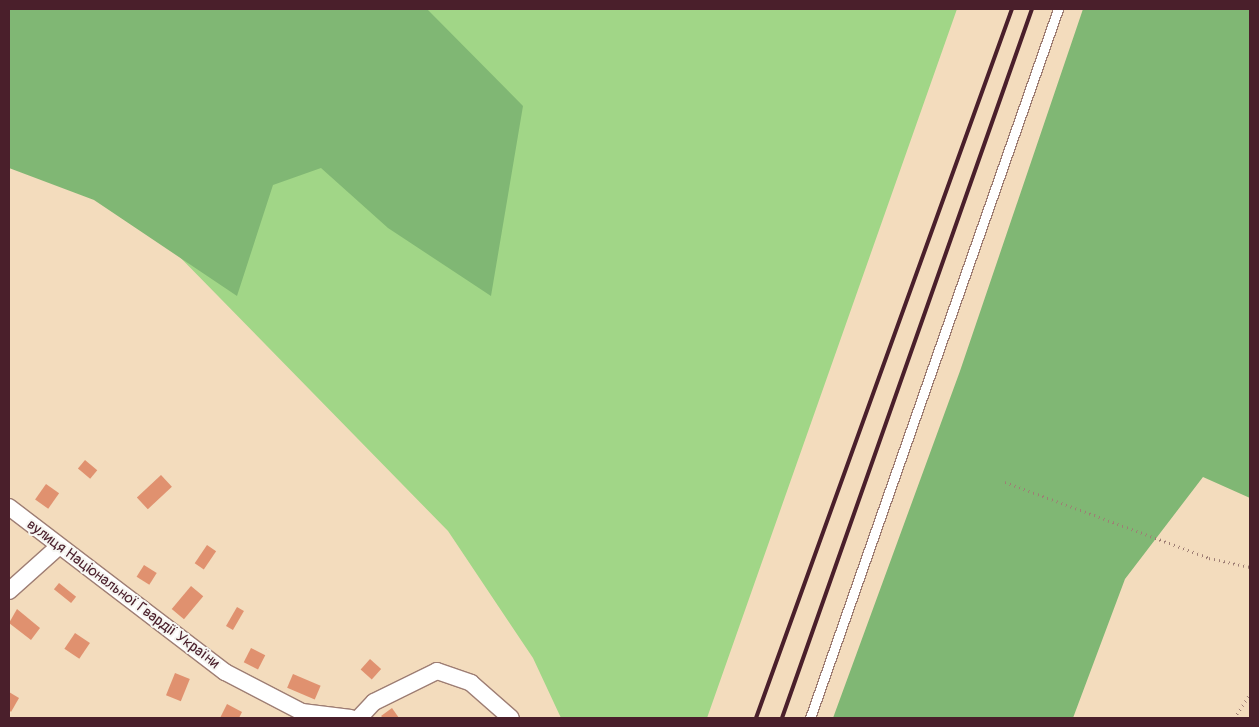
<!DOCTYPE html>
<meta charset="utf-8">
<style>
body{margin:0}
#map{position:relative;width:1259px;height:727px;overflow:hidden;background:#f3dcbd;font-family:Pangolin,sans-serif}
div>[style]{position:absolute}
[style*='--x']{left:calc(var(--x)*1px);top:calc(var(--y)*1px);width:calc(var(--w)*1px);rotate:calc(var(--a)*1deg)}
.green>*{inset:0;background:#a1d687}
.forest>*{inset:0;background:#80b774}
.building>*{inset:0;background:#e0916f;transform-origin:0 0}
.path>*{height:3px;margin-top:-1.5px;transform-origin:0;background:repeating-linear-gradient(90deg,#9e7e74 0 1px,transparent 0 5px)}
.roads{filter:drop-shadow(1px 0 #9e7e74) drop-shadow(-1px 0 #9e7e74) drop-shadow(0 1px #9e7e74) drop-shadow(0 -1px #9e7e74)}
.lane>*{height:9px;margin:-4.5px;padding:0 4.5px;transform-origin:4.5px;border-radius:4.5px;background:#fff}
.street>*{height:16px;margin:-8px;padding:0 8px;transform-origin:8px;border-radius:8px;background:#fff}
.rail>*{height:4px;margin:-2px;padding:0 2px;transform-origin:2px;border-radius:2px;background:#4a1f2b}
span{translate:-50% -50%;white-space:nowrap;text-align:center;line-height:1.15;-webkit-text-stroke:4px #f6f6f2;paint-order:stroke}
.street-label{font-size:15px;color:#4a1f2b}
.frame{position:absolute;inset:0;border:10px solid #4a1f2b;pointer-events:none}
</style>
<div id="map">
<div class="green">
<i style="clip-path:polygon(9px 9px,957px 9px,707px 718px,561px 718px,533px 658px,448px 531px,169px 246px)"></i>
</div>
<div class="forest">
<i style="clip-path:polygon(9px 9px,427px 9px,523px 106px,491px 296px,388px 228px,321px 168px,273px 185px,237px 296px,94px 200px,9px 168px)"></i>
<i style="clip-path:polygon(1083px 9px,1250px 9px,1250px 498px,1203px 477px,1125px 579px,1073px 718px,833px 718px,960px 371px)"></i>
</div>
<div class="building">
<i style="left:85px;top:460px;width:16px;height:11px;rotate:40deg"></i>
<i style="left:161px;top:475px;width:16px;height:33px;rotate:47deg"></i>
<i style="left:46px;top:484px;width:16px;height:19px;rotate:35deg"></i>
<i style="left:207px;top:545px;width:11px;height:22px;rotate:34deg"></i>
<i style="left:144px;top:565px;width:15px;height:14px;rotate:32deg"></i>
<i style="left:59px;top:583px;width:22px;height:8px;rotate:39deg"></i>
<i style="left:191px;top:586px;width:16px;height:30px;rotate:40deg"></i>
<i style="left:237px;top:607px;width:8px;height:22px;rotate:30deg"></i>
<i style="clip-path:polygon(17px 609px,40px 628px,31px 640px,9px 623px)"></i>
<i style="left:75px;top:633px;width:18px;height:19px;rotate:34deg"></i>
<i style="left:251px;top:648px;width:16px;height:16px;rotate:27deg"></i>
<i style="left:370px;top:659px;width:15px;height:14px;rotate:42deg"></i>
<i style="left:175px;top:673px;width:16px;height:24px;rotate:22deg"></i>
<i style="left:293px;top:674px;width:30px;height:15px;rotate:23deg"></i>
<i style="clip-path:polygon(9px 692px,19px 698px,11px 712px,9px 710px)"></i>
<i style="clip-path:polygon(227px 704px,242px 712px,239px 718px,220px 718px)"></i>
<i style="clip-path:polygon(392px 708px,399px 718px,383px 718px,381px 716px)"></i>
</div>
<div class="path">
<i style="--x:1005;--y:482;--w:218;--a:20.4"></i>
<i style="--x:1209;--y:558;--w:42;--a:12.4"></i>
<i style="--x:1234;--y:718;--w:29;--a:-56"></i>
</div>
<div class="roads">
<div class="lane">
<i style="--x:810;--y:718;--w:751;--a:-70.72"></i>
</div>
<div class="street">
<i style="--x:9;--y:507;--w:272;--a:37.4"></i>
<i style="--x:225;--y:672;--w:87;--a:27.5"></i>
<i style="--x:302;--y:712;--w:49;--a:7"></i>
<i style="--x:9;--y:591;--w:66;--a:-41.9"></i>
<i style="--x:359;--y:718;--w:22;--a:-47"></i>
<i style="--x:374;--y:702;--w:70;--a:-26.2"></i>
<i style="--x:437;--y:671;--w:36;--a:19"></i>
<i style="--x:471;--y:683;--w:53;--a:41.2"></i>
</div>
</div>
<div class="rail">
<i style="--x:756;--y:718;--w:754;--a:-70.15"></i>
<i style="--x:782;--y:718;--w:752;--a:-70.58"></i>
</div>
<div class="street-label">
<span style="left:123px;top:594px;rotate:37deg">вулиця Національної Гвардії України</span>
</div>
<div class="frame"></div>
</div>
